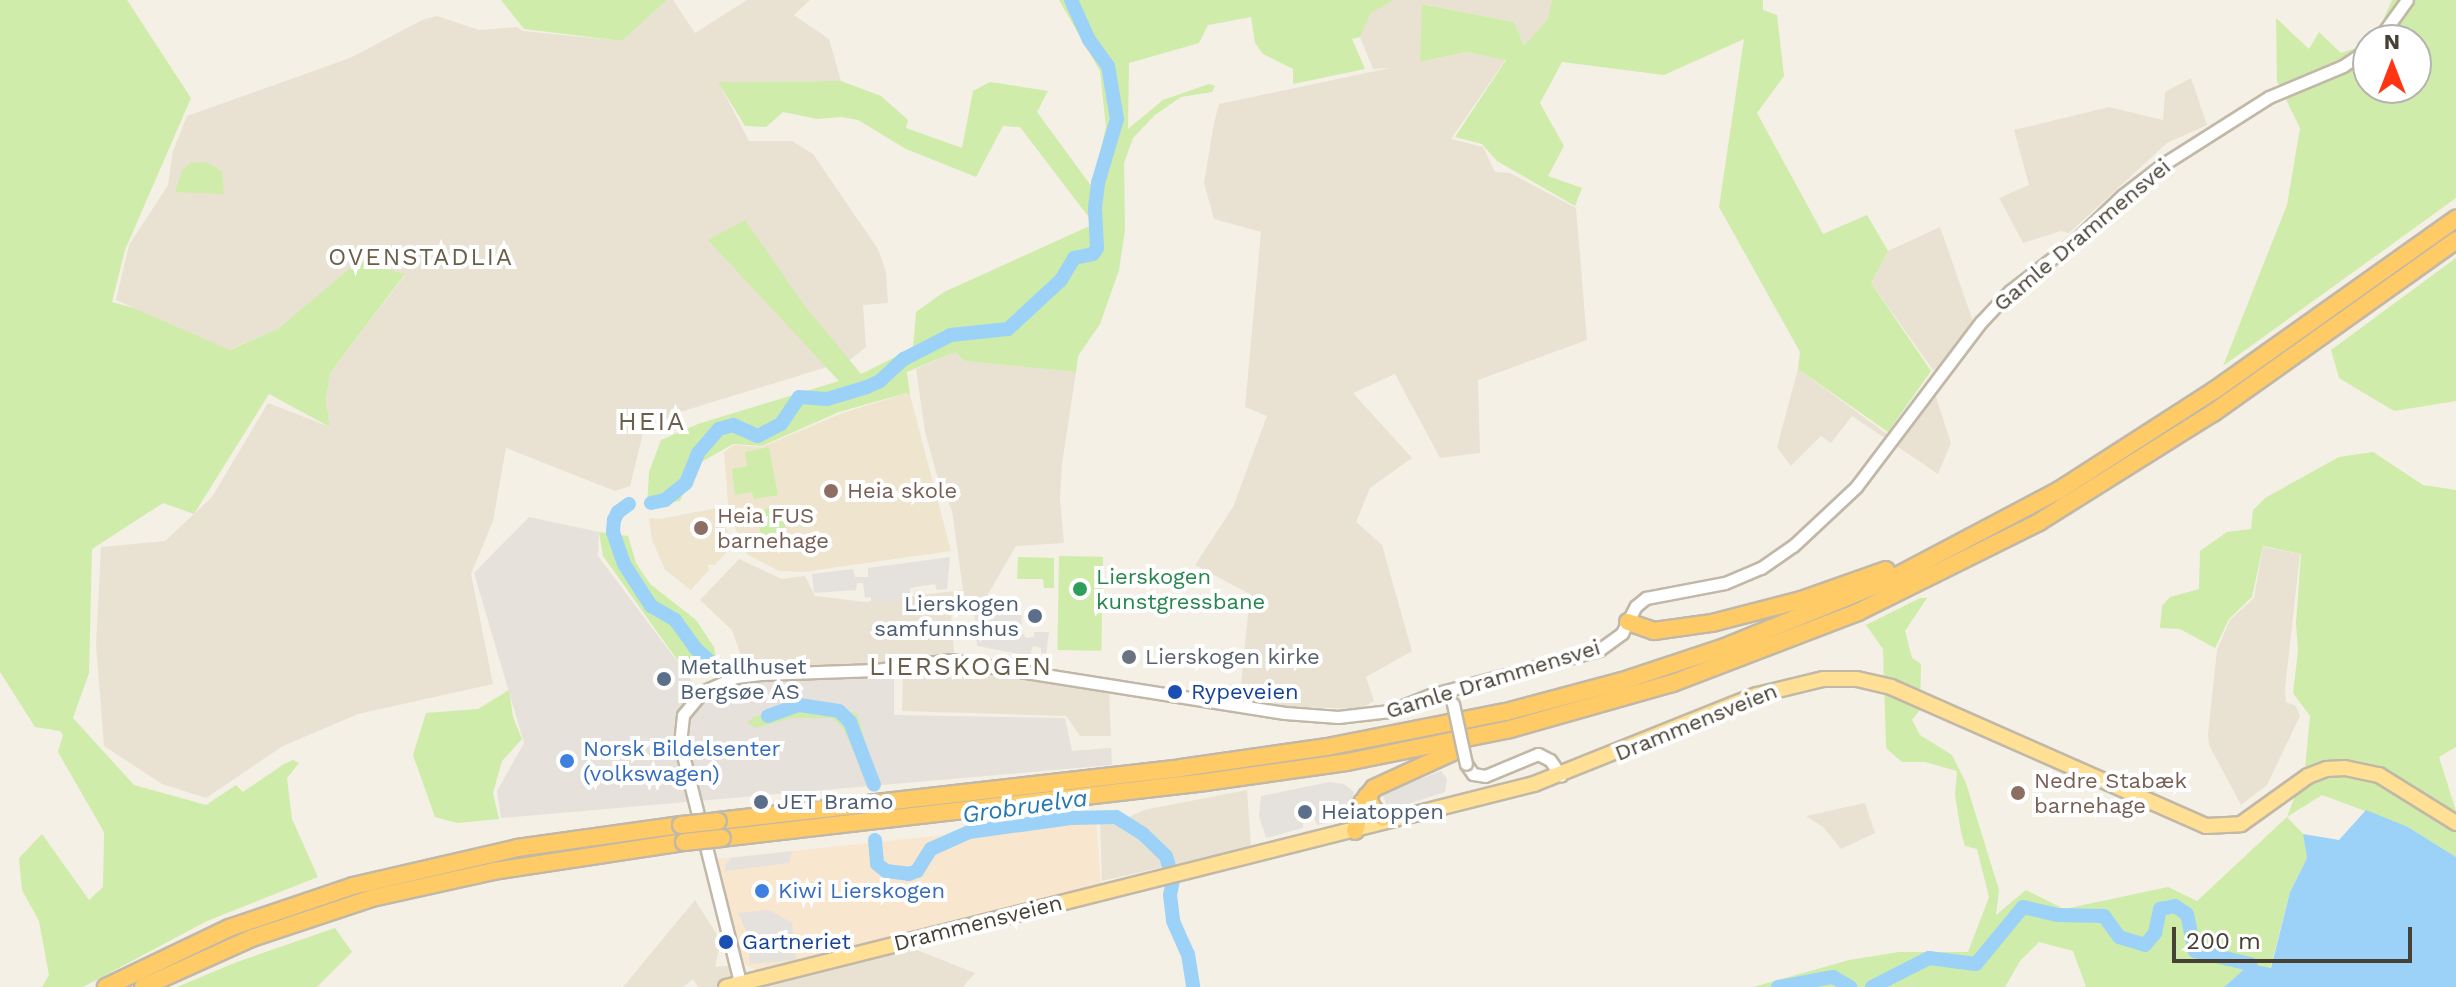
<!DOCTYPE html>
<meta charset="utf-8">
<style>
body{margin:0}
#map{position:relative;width:2456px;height:987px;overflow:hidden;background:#f4f0e5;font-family:"Work Sans",sans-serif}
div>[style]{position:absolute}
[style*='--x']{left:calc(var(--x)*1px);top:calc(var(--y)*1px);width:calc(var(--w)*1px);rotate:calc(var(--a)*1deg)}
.residential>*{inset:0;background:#e9e2d3}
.commercial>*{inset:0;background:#f8e6ce}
.industrial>*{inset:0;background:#e6e1da}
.education>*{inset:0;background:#efe5ce}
.green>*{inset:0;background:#cfecaa;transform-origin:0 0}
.parking>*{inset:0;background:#e5e2de}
.water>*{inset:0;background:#9cd2f7}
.river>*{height:14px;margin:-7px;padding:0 7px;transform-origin:7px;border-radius:7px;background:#9cd2f7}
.roads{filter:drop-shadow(2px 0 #c1b8a7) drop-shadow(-2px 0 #c1b8a7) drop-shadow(0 2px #c1b8a7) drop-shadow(0 -2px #c1b8a7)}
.minor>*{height:11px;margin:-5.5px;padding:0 5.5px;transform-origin:5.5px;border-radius:5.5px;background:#fff}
.major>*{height:14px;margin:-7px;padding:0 7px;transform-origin:7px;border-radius:7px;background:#ffe094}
.highway>*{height:16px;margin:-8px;padding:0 8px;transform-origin:8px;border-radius:8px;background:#ffcb66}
.bridges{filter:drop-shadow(2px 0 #c1b8a7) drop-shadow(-2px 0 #c1b8a7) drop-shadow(0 2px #c1b8a7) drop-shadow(0 -2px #c1b8a7)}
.minor-bridge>*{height:11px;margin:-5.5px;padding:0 5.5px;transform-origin:5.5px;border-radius:5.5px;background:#fff}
.highway-bridge>*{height:16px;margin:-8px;padding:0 8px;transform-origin:8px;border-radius:8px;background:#ffcb66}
.dots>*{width:22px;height:22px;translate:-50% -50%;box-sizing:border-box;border:4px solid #fff;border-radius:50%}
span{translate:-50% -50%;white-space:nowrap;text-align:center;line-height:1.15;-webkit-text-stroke:8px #fff;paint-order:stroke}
.street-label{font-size:22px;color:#474034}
.education-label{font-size:22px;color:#785e54}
.left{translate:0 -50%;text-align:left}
.leisure-label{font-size:22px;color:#27864d}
.service-label{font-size:22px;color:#4e5e75}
.right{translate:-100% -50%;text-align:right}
.worship-label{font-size:22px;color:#5b616d}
.transit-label{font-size:22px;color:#164399}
.shop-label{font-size:22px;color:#366cbe}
.neighbourhood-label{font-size:24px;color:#6b5e4a;letter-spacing:2px}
.water-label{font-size:24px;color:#2378b4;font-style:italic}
.quarter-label{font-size:26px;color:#6b5e4a;letter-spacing:2px}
.north{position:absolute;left:2352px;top:24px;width:80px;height:80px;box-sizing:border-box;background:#fff;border:2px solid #b5b3ae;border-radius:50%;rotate:0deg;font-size:22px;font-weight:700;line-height:32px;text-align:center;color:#474034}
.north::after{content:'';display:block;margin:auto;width:28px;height:36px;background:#ff3412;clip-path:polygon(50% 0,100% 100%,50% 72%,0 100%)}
.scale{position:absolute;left:2172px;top:927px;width:240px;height:36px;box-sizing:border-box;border:4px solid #474034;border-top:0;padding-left:10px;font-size:24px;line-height:28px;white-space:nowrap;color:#474034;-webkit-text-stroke:6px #fff;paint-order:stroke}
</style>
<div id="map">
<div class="residential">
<i style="clip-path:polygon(667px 0,673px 0,695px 33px,747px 0,810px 0,794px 15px,829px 39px,841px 81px,719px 83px,749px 141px,792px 141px,813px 154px,878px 249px,886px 272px,888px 303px,863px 305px,866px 347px,850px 360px,680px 412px,643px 433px,630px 486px,615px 491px,506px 448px,493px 521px,471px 574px,493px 684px,358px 714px,283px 746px,206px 798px,162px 784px,104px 746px,96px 645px,101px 547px,165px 541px,212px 497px,268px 403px,330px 427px,326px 401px,330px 373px,405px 275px,310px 303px,279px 328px,229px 350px,116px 300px,129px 245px,168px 185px,173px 151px,187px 116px,350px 58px,422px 20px,437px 16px,479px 30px,517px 27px,523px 31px,622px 41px)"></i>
<i style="clip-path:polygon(1394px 0,1552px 0,1549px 19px,1524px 46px,1514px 22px,1423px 4px,1421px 62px,1467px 52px,1506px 59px,1451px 139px,1483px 147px,1495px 172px,1510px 173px,1576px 208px,1587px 340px,1478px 380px,1480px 453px,1440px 458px,1395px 374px,1353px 393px,1412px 458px,1370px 488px,1356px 522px,1382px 545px,1412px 651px,1366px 677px,1374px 701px,1360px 709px,1239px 705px,1250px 594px,1195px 565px,1233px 507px,1267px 416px,1245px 407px,1261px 232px,1214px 219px,1204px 183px,1214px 123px,1219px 104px,1390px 68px,1373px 69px,1360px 37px,1371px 13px)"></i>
<i style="clip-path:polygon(2191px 78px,2207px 125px,2167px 143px,2069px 233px,2061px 231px,2023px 243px,1999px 198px,2029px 185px,2014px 130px,2109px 107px,2163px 120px,2165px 92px)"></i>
<i style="clip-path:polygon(1940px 227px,1973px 321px,1942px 365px,1933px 370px,1871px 283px,1888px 251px)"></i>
<i style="clip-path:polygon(955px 352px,965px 361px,1076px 372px,1062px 464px,1060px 498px,1064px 543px,1016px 546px,980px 608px,951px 611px,955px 664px,1109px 690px,1111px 736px,1080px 736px,1066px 716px,902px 711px,903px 669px,744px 664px,732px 630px,700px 600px,739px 559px,782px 579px,805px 576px,815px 596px,865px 602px,963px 590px,952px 511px,936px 472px,925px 432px,916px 369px)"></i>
<i style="clip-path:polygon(1798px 369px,1895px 440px,1930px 395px,1935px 394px,1951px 443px,1938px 474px,1852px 416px,1831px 443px,1821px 436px,1791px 466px,1777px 447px)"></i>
<i style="clip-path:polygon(2263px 547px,2300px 554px,2285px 689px,2286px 702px,2296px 706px,2300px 716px,2267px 785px,2241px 805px,2209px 745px,2208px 734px,2217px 650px,2230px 620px,2254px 598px)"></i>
<i style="clip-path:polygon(1247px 790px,1251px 847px,1102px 881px,1100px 820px,1116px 823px,1144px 810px)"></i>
<i style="clip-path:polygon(1865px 803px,1875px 833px,1841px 849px,1823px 827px,1806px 816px)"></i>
<i style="clip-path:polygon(695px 900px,721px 941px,715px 967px,744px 964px,741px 987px,698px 987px,693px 979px,683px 987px,623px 987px)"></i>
<i style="clip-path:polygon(917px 950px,975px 973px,963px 987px,748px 987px,841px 963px)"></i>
</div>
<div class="commercial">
<i style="clip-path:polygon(1096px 819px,1101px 888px,756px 970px,744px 964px,716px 859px)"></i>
</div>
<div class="industrial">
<i style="clip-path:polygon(529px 517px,599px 532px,598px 556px,695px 685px,894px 671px,894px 715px,1065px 718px,1072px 751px,1111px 748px,1112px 765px,501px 818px,497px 791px,524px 743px,474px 573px)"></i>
</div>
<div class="education">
<i style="clip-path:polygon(906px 393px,910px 395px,951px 551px,803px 572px,779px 571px,748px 555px,740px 543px,728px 504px,724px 452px,734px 445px,762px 447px,840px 414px)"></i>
<i style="clip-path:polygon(722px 507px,723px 520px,733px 545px,715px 565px,708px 565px,709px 570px,691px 590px,665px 570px,652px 540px,649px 518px,660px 519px)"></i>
</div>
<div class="green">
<i style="clip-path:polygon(0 0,127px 0,191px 98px,125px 250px,112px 302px,134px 308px,230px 350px,279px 328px,359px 261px,405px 274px,330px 373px,326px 401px,330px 427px,269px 394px,194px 514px,163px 503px,92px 549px,89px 673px,73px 718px,134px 785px,206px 805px,236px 785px,243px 792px,284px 764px,293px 760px,299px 763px,287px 778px,292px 819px,318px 877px,207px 921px,83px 987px,42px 987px,49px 975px,39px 921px,22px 890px,19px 858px,42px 834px,89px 900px,103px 887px,104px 832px,58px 752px,63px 735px,60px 731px,35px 727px,0 672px)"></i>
<i style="clip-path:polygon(501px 0,667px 0,622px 41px,524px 29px)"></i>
<i style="clip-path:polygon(1059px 0,1394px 0,1371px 13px,1360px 37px,1352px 39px,1365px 69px,1293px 84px,1293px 69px,1263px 54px,1255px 43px,1251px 17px,1208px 25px,1199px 43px,1129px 63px,1128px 129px,1163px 100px,1209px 84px,1215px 86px,1212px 92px,1181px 97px,1155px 115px,1133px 138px,1124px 163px,1125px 230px,1119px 270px,1100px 324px,1078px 356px,1076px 372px,965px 361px,955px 352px,907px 372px,910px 395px,906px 393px,839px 412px,762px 446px,733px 444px,696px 465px,680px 501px,647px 506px,649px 472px,661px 440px,698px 424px,839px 381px,708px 240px,745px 220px,804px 305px,861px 374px,913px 348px,916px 312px,944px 292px,1094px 224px,1020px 127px,1003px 126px,976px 177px,906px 149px,858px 120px,841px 117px,817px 119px,783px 112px,766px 127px,745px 126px,718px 82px,841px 81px,881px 96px,908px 120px,906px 128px,962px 148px,973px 91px,990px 82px,1048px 91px,1037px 112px,1092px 187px,1106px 127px,1100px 71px)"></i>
<i style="clip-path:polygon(1552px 0,1763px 0,1763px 10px,1777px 15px,1784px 76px,1757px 113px,1823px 234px,1867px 215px,1888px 251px,1871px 283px,1931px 371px,1888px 432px,1798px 369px,1800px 352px,1719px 207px,1744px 39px,1664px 75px,1562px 62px,1540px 103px,1564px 146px,1548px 176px,1582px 188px,1575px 206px,1497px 161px,1482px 144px,1455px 137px,1506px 60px,1467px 52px,1420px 62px,1422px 4px,1514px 22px,1524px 46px,1548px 19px)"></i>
<i style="clip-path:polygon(evenodd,2392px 0,2456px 0,2456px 198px,2223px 366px,2287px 205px,2300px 128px,2277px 81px,2276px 18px,2309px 49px,2319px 32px,2341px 53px,2356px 48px,2381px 25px,2392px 0,2368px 40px,2416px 40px,2416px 88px,2368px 88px,2368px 40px)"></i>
<i style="clip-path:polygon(206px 162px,222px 171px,224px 194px,175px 192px,182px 171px,190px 163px)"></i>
<i style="clip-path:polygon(2456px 258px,2456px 401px,2394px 411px,2339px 378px,2331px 350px)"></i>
<i style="clip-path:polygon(769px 447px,778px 495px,754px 499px,752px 492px,735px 495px,732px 469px,747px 466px,745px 452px)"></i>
<i style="clip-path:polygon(2373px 452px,2423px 485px,2456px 490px,2456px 747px,2439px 757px,2456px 811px,2456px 857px,2408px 827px,2322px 795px,2287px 817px,2303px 834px,2307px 858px,2290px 892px,2270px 969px,2250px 964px,2224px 987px,2086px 987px,2073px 951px,2039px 942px,2020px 961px,2005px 987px,1753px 987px,1849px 960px,1899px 952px,1968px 952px,1989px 897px,1977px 849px,1965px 846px,1961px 832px,1955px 795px,1957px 771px,1925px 762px,1902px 762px,1886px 748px,1883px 649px,1866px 625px,1920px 598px,1927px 598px,1905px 631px,1912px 658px,1921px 664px,1920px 710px,1912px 720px,1920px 735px,1952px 755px,1966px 783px,1999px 890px,1996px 915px,2026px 890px,2064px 909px,2168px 887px,2197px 901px,2287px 817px,2305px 769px,2310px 716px,2293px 693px,2298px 651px,2296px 623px,2301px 554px,2263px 546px,2252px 597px,2229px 619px,2215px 648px,2180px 629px,2160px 628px,2162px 606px,2170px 597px,2199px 589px,2200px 551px,2227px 532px,2251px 529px,2253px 510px,2265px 498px,2339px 457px)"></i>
<i style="left:781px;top:506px;width:37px;height:25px;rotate:79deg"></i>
<i style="clip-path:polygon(599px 532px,628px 536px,636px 563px,650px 584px,696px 620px,714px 647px,717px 663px,711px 669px,688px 675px,603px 556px)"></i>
<i style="left:1059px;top:556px;width:44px;height:94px;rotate:1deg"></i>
<i style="clip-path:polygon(1018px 557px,1054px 558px,1054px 588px,1044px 588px,1043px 579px,1017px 579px)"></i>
<i style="clip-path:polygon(509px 690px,513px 717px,522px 739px,502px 761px,493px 793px,499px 819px,457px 823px,435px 817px,413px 755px,426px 713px,478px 709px)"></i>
<i style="clip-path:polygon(820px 701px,857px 714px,878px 783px,870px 784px,842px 727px,832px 718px,791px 718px,756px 728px,747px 723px,754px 717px,779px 711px,782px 705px,795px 702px)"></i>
<i style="clip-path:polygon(335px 928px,352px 952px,317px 987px,177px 987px,237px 962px)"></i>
</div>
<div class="parking">
<i style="clip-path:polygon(950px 557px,947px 589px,937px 590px,935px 584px,910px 588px,911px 598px,871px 603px,871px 597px,865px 598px,863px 583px,857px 583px,856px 590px,814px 593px,812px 574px,853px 569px,855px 577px,868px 577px,868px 568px)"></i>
<i style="clip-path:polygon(1021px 600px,1022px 632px,1026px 638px,1034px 637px,1034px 632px,1049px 632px,1046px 654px,1041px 653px,1041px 648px,1033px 646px,1030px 656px,977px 646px,974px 610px,1010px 610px,1016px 601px)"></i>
<i style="clip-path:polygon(1441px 771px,1447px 779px,1445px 792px,1389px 810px,1382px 794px)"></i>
<i style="clip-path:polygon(1329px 782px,1344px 784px,1354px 792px,1347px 818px,1317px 825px,1315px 819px,1303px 822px,1303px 828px,1266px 838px,1259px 816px,1261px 796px)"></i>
<i style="clip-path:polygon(792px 851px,789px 863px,726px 871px,725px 865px,731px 858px)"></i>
<i style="clip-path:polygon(769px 910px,792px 923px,796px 960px,750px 964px,747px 932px,738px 913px)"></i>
</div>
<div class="water">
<i style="clip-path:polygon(2366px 810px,2408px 827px,2456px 857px,2456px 987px,2224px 987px,2250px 964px,2271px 968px,2290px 892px,2307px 858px,2303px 834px,2339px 840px)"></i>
</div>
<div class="river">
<i style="--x:651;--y:503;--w:14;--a:-12"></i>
<i style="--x:665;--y:500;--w:27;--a:-39"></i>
<i style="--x:686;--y:483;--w:32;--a:-68"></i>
<i style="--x:698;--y:453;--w:32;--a:-49"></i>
<i style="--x:719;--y:429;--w:15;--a:-16"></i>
<i style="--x:733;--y:425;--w:27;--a:24"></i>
<i style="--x:758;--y:436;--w:26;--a:-28"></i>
<i style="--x:781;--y:424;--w:32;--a:-56"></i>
<i style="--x:799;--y:397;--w:28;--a:4"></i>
<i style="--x:827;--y:399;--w:42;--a:-16.7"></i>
<i style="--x:867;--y:387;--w:14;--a:-25"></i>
<i style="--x:880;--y:381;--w:33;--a:-43"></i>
<i style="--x:904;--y:359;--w:53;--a:-27.1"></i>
<i style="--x:951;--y:335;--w:57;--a:-6"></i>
<i style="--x:1008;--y:329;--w:72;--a:-42.8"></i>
<i style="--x:1061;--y:280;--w:26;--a:-59"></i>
<i style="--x:1074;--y:258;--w:19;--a:-12"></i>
<i style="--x:1093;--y:254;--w:7;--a:-56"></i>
<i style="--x:1097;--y:248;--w:40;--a:-92.9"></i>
<i style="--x:1095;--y:208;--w:25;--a:-83"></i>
<i style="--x:1098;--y:183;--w:67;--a:-73.5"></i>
<i style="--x:1117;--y:119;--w:54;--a:-99.6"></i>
<i style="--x:1108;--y:66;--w:32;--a:-126"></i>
<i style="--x:1089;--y:40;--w:44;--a:-114.2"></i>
<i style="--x:629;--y:504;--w:14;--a:144"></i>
<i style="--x:618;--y:512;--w:9;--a:117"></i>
<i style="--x:614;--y:520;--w:12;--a:95"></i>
<i style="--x:613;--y:532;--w:34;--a:71"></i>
<i style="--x:624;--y:564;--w:50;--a:57.3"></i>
<i style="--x:651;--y:606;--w:28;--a:30"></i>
<i style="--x:675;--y:620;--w:34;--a:54"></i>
<i style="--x:695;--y:648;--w:25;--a:42"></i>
<i style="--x:768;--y:716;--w:33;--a:-20"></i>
<i style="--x:799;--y:705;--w:40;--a:8.5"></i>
<i style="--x:839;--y:711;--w:16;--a:45"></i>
<i style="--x:850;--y:722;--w:67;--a:69.1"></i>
<i style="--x:875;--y:840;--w:24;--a:85"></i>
<i style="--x:877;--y:864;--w:11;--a:38"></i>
<i style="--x:886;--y:871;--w:23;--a:7"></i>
<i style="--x:909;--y:874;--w:9;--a:-21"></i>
<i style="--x:917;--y:871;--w:26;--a:-58"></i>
<i style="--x:931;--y:849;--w:42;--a:-24.1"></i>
<i style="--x:969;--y:832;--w:103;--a:-7.8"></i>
<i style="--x:1071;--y:818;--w:45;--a:-1.3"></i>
<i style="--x:1116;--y:817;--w:32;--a:32"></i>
<i style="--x:1143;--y:834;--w:32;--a:44"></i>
<i style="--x:1166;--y:856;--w:25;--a:74"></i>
<i style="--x:1173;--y:880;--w:15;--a:101"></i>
<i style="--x:1170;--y:895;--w:26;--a:83"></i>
<i style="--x:1173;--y:921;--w:36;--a:66"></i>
<i style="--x:1188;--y:954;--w:33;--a:81"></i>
<i style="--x:1778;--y:987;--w:56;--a:-10.3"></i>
<i style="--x:1833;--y:977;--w:20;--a:30"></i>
<i style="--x:1872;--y:987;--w:64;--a:-27"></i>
<i style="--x:1929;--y:958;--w:47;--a:7.3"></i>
<i style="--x:1976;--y:964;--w:74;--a:-50.5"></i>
<i style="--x:2023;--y:907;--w:36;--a:13"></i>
<i style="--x:2058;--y:915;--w:46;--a:1.2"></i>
<i style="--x:2104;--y:916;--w:26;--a:54"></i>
<i style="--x:2119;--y:937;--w:27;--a:17"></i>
<i style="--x:2145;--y:945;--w:16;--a:-50"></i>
<i style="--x:2155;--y:933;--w:25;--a:-78"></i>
<i style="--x:2160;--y:909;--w:15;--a:-11"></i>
<i style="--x:2175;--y:906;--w:14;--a:34"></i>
<i style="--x:2187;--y:914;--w:38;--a:78"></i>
<i style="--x:2195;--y:951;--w:57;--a:13.3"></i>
</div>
<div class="roads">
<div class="minor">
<i style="--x:2378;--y:40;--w:49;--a:-54.1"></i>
<i style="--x:1466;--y:764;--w:12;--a:55"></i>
<i style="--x:1473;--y:774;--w:12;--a:9"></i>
<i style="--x:1485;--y:776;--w:57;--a:-22.5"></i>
<i style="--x:1538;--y:754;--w:13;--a:27"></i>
<i style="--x:1550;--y:760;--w:19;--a:55"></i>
<i style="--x:740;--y:982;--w:245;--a:-104.1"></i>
<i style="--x:680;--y:744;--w:29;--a:-84"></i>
<i style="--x:683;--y:715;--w:30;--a:-50"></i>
<i style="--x:702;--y:692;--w:37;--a:-24"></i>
<i style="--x:736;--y:677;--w:25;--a:-7"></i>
<i style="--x:761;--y:674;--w:115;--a:-2"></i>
<i style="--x:876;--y:670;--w:75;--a:-7.7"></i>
<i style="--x:950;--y:660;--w:339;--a:9"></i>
<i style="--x:1285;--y:713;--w:53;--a:4.3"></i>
<i style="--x:1338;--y:717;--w:52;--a:-6.6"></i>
<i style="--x:1390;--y:711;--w:43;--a:-21.8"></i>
<i style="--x:1430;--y:695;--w:175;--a:-14.9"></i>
<i style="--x:1599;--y:650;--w:29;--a:-36"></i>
<i style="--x:1622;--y:633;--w:30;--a:-63"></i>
<i style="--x:1636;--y:606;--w:13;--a:-39"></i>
<i style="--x:1646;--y:598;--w:80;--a:-10.8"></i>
<i style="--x:1725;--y:583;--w:39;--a:-23"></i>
<i style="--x:1761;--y:568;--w:39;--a:-35"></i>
<i style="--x:1793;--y:546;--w:86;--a:-43.1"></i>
<i style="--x:1856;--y:487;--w:207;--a:-52.9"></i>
<i style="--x:1981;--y:322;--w:42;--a:-46.9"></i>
<i style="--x:2010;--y:291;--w:83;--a:-37.7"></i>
<i style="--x:2076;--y:240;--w:65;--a:-43.8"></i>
<i style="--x:2123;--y:195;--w:49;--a:-37.6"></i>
<i style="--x:2162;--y:165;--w:127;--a:-32.4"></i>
<i style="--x:2269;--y:97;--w:80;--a:-22.7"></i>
<i style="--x:2343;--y:66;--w:30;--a:-34"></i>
</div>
<div class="major">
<i style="--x:726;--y:987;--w:833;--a:-14.1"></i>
<i style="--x:1534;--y:784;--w:240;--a:-21.8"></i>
<i style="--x:1757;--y:695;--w:68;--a:-13.6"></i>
<i style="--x:1823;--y:679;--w:34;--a:0"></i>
<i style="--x:1857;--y:679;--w:35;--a:13"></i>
<i style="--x:1891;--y:687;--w:344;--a:23.8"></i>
<i style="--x:2206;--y:826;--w:35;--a:-3"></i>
<i style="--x:2241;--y:824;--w:82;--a:-35.6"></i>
<i style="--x:2308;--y:776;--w:19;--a:-21"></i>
<i style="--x:2326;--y:769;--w:19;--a:-3"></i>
<i style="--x:2345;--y:768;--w:35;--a:12"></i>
<i style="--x:2379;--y:775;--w:91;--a:31.9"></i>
</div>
<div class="highway">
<i style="--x:1628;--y:622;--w:28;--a:19"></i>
<i style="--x:1654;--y:631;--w:59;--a:-7.9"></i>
<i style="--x:1712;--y:623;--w:92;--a:-14.5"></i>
<i style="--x:1801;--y:600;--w:90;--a:-19.4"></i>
<i style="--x:1367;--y:796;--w:14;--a:65"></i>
<i style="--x:1373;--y:809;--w:13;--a:42"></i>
<i style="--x:718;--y:821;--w:466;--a:-6.5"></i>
<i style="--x:1181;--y:768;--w:148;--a:-8.2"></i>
<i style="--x:1327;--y:747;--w:182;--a:-11.1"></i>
<i style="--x:1506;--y:712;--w:120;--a:-15"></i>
<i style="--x:1622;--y:681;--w:108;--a:-18.3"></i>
<i style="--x:1725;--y:647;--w:177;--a:-22.2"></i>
<i style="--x:1889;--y:580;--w:191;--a:-27.8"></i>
<i style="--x:2058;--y:491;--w:187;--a:-32.8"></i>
<i style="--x:2215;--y:390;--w:296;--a:-35.4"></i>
<i style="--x:1355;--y:831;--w:29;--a:-76"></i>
<i style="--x:1362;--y:803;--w:19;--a:-51"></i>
<i style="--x:1374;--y:788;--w:94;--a:-24.6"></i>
<i style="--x:722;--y:838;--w:486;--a:-6.6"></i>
<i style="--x:1205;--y:782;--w:143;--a:-8"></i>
<i style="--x:1347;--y:762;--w:166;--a:-11.4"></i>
<i style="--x:1510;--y:729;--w:169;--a:-15.8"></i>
<i style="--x:1673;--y:683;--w:198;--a:-21"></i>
<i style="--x:1858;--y:612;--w:202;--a:-26.4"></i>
<i style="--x:2039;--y:522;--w:205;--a:-32.1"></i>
<i style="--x:2213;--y:413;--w:298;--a:-35.4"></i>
<i style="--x:106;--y:987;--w:136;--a:-25.6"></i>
<i style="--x:229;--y:928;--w:131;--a:-18.7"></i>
<i style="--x:353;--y:886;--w:168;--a:-13"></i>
<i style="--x:517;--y:848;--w:166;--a:-8"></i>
<i style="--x:143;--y:987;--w:120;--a:-24.2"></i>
<i style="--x:252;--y:938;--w:126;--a:-18.4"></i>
<i style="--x:372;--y:898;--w:125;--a:-12.5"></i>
<i style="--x:494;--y:871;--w:192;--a:-8.7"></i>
</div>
</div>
<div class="bridges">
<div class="minor-bridge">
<i style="--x:1453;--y:704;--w:61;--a:77.8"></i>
</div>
<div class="highway-bridge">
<i style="--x:681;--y:825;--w:37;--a:-6"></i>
<i style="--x:684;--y:842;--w:38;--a:-6"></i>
</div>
</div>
<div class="dots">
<i style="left:831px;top:491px;background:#8d6e63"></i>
<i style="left:701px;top:528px;background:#8d6e63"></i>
<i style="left:1080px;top:589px;background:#2e9e5b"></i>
<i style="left:1035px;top:616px;background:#5c6f8a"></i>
<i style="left:1129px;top:657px;background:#6b7280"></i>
<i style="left:664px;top:679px;background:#5c6f8a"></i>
<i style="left:1175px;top:692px;background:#1a4fb4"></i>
<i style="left:567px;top:761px;background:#3f7fe0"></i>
<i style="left:2018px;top:793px;background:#8d6e63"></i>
<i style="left:761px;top:802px;background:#5c6f8a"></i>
<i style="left:1305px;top:812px;background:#5c6f8a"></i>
<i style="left:762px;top:891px;background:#3f7fe0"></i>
<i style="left:726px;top:942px;background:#1a4fb4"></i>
</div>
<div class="street-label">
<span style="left:2082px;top:235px;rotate:-40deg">Gamle Drammensvei</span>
<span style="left:1493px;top:679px;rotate:-17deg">Gamle Drammensvei</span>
<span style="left:1696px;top:722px;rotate:-22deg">Drammensveien</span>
<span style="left:978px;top:923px;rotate:-14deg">Drammensveien</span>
</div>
<div class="education-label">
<span class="left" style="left:847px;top:491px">Heia skole</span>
<span class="left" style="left:717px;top:528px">Heia FUS<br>barnehage</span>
<span class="left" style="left:2034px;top:793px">Nedre Stabæk<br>barnehage</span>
</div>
<div class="leisure-label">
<span class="left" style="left:1096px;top:589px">Lierskogen<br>kunstgressbane</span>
</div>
<div class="service-label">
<span class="right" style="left:1019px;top:616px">Lierskogen<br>samfunnshus</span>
<span class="left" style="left:680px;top:679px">Metallhuset<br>Bergsøe AS</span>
<span class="left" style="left:777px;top:802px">JET Bramo</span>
<span class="left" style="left:1321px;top:812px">Heiatoppen</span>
</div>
<div class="worship-label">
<span class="left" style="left:1145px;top:657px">Lierskogen kirke</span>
</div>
<div class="transit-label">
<span class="left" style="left:1191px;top:692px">Rypeveien</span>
<span class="left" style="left:742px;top:942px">Gartneriet</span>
</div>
<div class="shop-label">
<span class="left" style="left:583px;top:761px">Norsk Bildelsenter<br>(volkswagen)</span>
<span class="left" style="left:778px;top:891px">Kiwi Lierskogen</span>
</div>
<div class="neighbourhood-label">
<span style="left:421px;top:258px">OVENSTADLIA</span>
</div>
<div class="water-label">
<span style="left:1025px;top:807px;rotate:-8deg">Grobruelva</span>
</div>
<div class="quarter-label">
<span style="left:652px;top:422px">HEIA</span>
<span style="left:961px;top:667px">LIERSKOGEN</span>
</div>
<div class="north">N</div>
<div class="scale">200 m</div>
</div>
